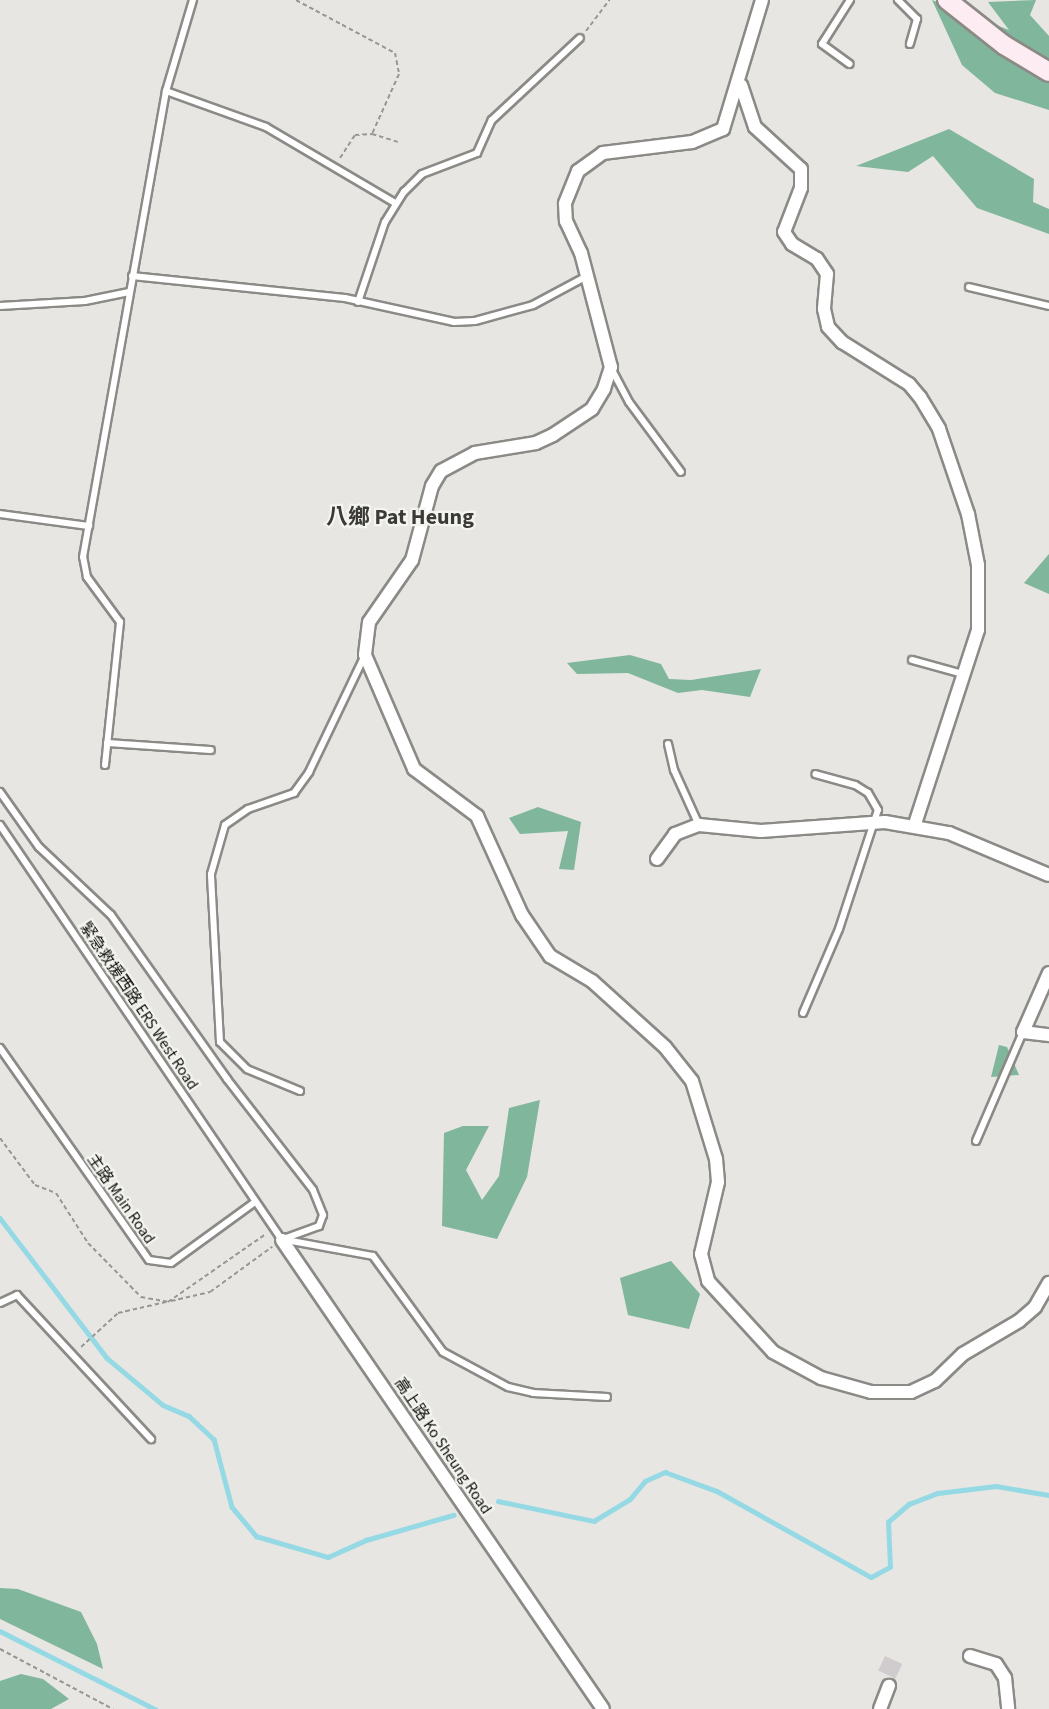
<!DOCTYPE html>
<meta charset="utf-8">
<style>
body{margin:0}
#map{position:relative;width:1049px;height:1709px;overflow:hidden;background:#e7e6e2;font-family:"Source Sans 3","Noto Sans TC",sans-serif}
div>[style]{position:absolute}
[style*='--x']{left:calc(var(--x)*1px);top:calc(var(--y)*1px);width:calc(var(--w)*1px);rotate:calc(var(--a)*1deg)}
.forest>*{inset:0;background:#80b69b}
.stream>*{height:4.5px;margin:-2.25px;padding:0 2.25px;transform-origin:2.25px;border-radius:2.25px;background:#95d9e5}
.building>*{inset:0;background:#d0cbcd;transform-origin:0 0}
.path>*{height:2px;margin-top:-1px;transform-origin:0;background:repeating-linear-gradient(90deg,#979793 0 4.5px,transparent 0 7.5px)}
.roads{filter:drop-shadow(2px 0 #8b8a86) drop-shadow(-2px 0 #8b8a86) drop-shadow(0 2px #8b8a86) drop-shadow(0 -2px #8b8a86)}
.lane>*{height:6px;margin:-3px;padding:0 3px;transform-origin:3px;border-radius:3px;background:#fff}
.street>*{height:12px;margin:-6px;padding:0 6px;transform-origin:6px;border-radius:6px;background:#fff}
.secondary>*{height:18px;margin:-9px;padding:0 9px;transform-origin:9px;border-radius:9px;background:#fdecf1}
span{translate:-50% -50%;white-space:nowrap;text-align:center;line-height:1.15;-webkit-text-stroke:4.5px #f4f4f0;paint-order:stroke}
.street-label{font-size:16px;color:#10100e}
.district-label{font-size:22px;color:#3b3a37;font-weight:700}
</style>
<div id="map">
<div class="forest">
<i style="clip-path:polygon(932px 0,1009px 30px,988px 2px,1036px 0,1030px 15px,1049px 36px,1049px 110px,995px 93px,962px 65px)"></i>
<i style="clip-path:polygon(949px 129px,1034px 179px,1033px 202px,1049px 209px,1049px 234px,977px 208px,933px 156px,908px 172px,856px 166px)"></i>
<i style="clip-path:polygon(1049px 554px,1049px 594px,1024px 583px)"></i>
<i style="clip-path:polygon(630px 655px,661px 664px,669px 679px,691px 680px,761px 669px,750px 697px,702px 690px,678px 693px,628px 673px,577px 674px,567px 663px)"></i>
<i style="clip-path:polygon(538px 807px,581px 822px,574px 870px,559px 869px,568px 831px,520px 834px,509px 818px)"></i>
<i style="clip-path:polygon(999px 1045px,1007px 1047px,1019px 1075px,991px 1077px)"></i>
<i style="clip-path:polygon(540px 1100px,527px 1177px,497px 1239px,442px 1226px,444px 1133px,463px 1126px,489px 1126px,466px 1170px,482px 1200px,499px 1176px,509px 1108px)"></i>
<i style="clip-path:polygon(671px 1261px,700px 1294px,689px 1329px,628px 1315px,620px 1278px)"></i>
<i style="clip-path:polygon(0 1588px,18px 1589px,81px 1612px,97px 1644px,103px 1669px,0 1619px)"></i>
<i style="clip-path:polygon(21px 1674px,43px 1679px,69px 1699px,51px 1709px,0 1709px,0 1681px)"></i>
</div>
<div class="stream">
<i style="--x:0;--y:1218;--w:176;--a:52.6"></i>
<i style="--x:107;--y:1358;--w:73;--a:40"></i>
<i style="--x:163;--y:1405;--w:28;--a:23"></i>
<i style="--x:189;--y:1416;--w:34;--a:43"></i>
<i style="--x:214;--y:1439;--w:70;--a:75.2"></i>
<i style="--x:232;--y:1507;--w:38;--a:50"></i>
<i style="--x:256;--y:1536;--w:75;--a:16.3"></i>
<i style="--x:328;--y:1557;--w:42;--a:-24.1"></i>
<i style="--x:366;--y:1540;--w:91;--a:-16"></i>
<i style="--x:498;--y:1501;--w:98;--a:11.8"></i>
<i style="--x:594;--y:1521;--w:42;--a:-31.4"></i>
<i style="--x:630;--y:1499;--w:23;--a:-50"></i>
<i style="--x:645;--y:1481;--w:22;--a:-24"></i>
<i style="--x:665;--y:1472;--w:55;--a:20.1"></i>
<i style="--x:717;--y:1491;--w:176;--a:29.2"></i>
<i style="--x:871;--y:1577;--w:21;--a:-28"></i>
<i style="--x:890;--y:1567;--w:45;--a:-92.5"></i>
<i style="--x:888;--y:1522;--w:28;--a:-41"></i>
<i style="--x:909;--y:1504;--w:31;--a:-21"></i>
<i style="--x:938;--y:1493;--w:58;--a:-6.9"></i>
<i style="--x:996;--y:1486;--w:54;--a:9.6"></i>
<i style="--x:0;--y:1631;--w:174;--a:26.7"></i>
</div>
<div class="building">
<i style="left:885px;top:1656px;width:19px;height:16px;rotate:25deg"></i>
</div>
<div class="path">
<i style="--x:296;--y:0;--w:112;--a:28.2"></i>
<i style="--x:395;--y:53;--w:21;--a:79"></i>
<i style="--x:399;--y:74;--w:66;--a:114.2"></i>
<i style="--x:586;--y:31;--w:39;--a:-53"></i>
<i style="--x:340;--y:158;--w:27;--a:-57"></i>
<i style="--x:355;--y:135;--w:17;--a:-3"></i>
<i style="--x:372;--y:134;--w:27;--a:17"></i>
<i style="--x:0;--y:1138;--w:59;--a:53.3"></i>
<i style="--x:35;--y:1185;--w:22;--a:21"></i>
<i style="--x:56;--y:1193;--w:59;--a:57.4"></i>
<i style="--x:88;--y:1243;--w:76;--a:45.5"></i>
<i style="--x:141;--y:1297;--w:27;--a:10"></i>
<i style="--x:168;--y:1302;--w:119;--a:-34.8"></i>
<i style="--x:171;--y:1301;--w:40;--a:-13"></i>
<i style="--x:210;--y:1292;--w:77;--a:-36"></i>
<i style="--x:81;--y:1347;--w:50;--a:-42.6"></i>
<i style="--x:118;--y:1313;--w:49;--a:-12.9"></i>
<i style="--x:0;--y:1649;--w:128;--a:28"></i>
</div>
<div class="roads">
<div class="lane">
<i style="--x:850;--y:0;--w:52;--a:122.5"></i>
<i style="--x:822;--y:44;--w:34;--a:36"></i>
<i style="--x:898;--y:0;--w:27;--a:45"></i>
<i style="--x:917;--y:19;--w:26;--a:106"></i>
<i style="--x:166;--y:91;--w:106;--a:19.8"></i>
<i style="--x:266;--y:127;--w:150;--a:30.5"></i>
<i style="--x:132;--y:276;--w:214;--a:5.9"></i>
<i style="--x:345;--y:298;--w:112;--a:12.4"></i>
<i style="--x:454;--y:322;--w:21;--a:-3"></i>
<i style="--x:475;--y:321;--w:60;--a:-15.4"></i>
<i style="--x:533;--y:305;--w:61;--a:-28.2"></i>
<i style="--x:969;--y:287;--w:82;--a:13.4"></i>
<i style="--x:358;--y:302;--w:84;--a:-71.4"></i>
<i style="--x:385;--y:222;--w:36;--a:-58"></i>
<i style="--x:404;--y:192;--w:25;--a:-45"></i>
<i style="--x:422;--y:174;--w:59;--a:-20.9"></i>
<i style="--x:477;--y:153;--w:36;--a:-66"></i>
<i style="--x:492;--y:120;--w:120;--a:-43"></i>
<i style="--x:0;--y:306;--w:85;--a:-3.4"></i>
<i style="--x:85;--y:301;--w:45;--a:-11.6"></i>
<i style="--x:611;--y:368;--w:38;--a:62"></i>
<i style="--x:629;--y:402;--w:87;--a:53.4"></i>
<i style="--x:0;--y:514;--w:90;--a:7.7"></i>
<i style="--x:912;--y:660;--w:53;--a:15.4"></i>
<i style="--x:107;--y:743;--w:104;--a:3.9"></i>
<i style="--x:668;--y:744;--w:27;--a:77"></i>
<i style="--x:674;--y:770;--w:60;--a:65.6"></i>
<i style="--x:105;--y:765;--w:144;--a:-84"></i>
<i style="--x:120;--y:622;--w:56;--a:-126.3"></i>
<i style="--x:87;--y:577;--w:20;--a:-101"></i>
<i style="--x:83;--y:557;--w:473;--a:-79.9"></i>
<i style="--x:166;--y:91;--w:95;--a:-73.5"></i>
<i style="--x:0;--y:792;--w:67;--a:54.7"></i>
<i style="--x:39;--y:847;--w:99;--a:43.4"></i>
<i style="--x:111;--y:915;--w:201;--a:54.7"></i>
<i style="--x:227;--y:1079;--w:140;--a:52.2"></i>
<i style="--x:313;--y:1190;--w:27;--a:68"></i>
<i style="--x:323;--y:1215;--w:12;--a:110"></i>
<i style="--x:319;--y:1226;--w:38;--a:160"></i>
<i style="--x:0;--y:825;--w:502;--a:55.8"></i>
<i style="--x:803;--y:1013;--w:91;--a:-66.8"></i>
<i style="--x:839;--y:929;--w:125;--a:-71.9"></i>
<i style="--x:878;--y:810;--w:20;--a:-120"></i>
<i style="--x:868;--y:793;--w:15;--a:-148"></i>
<i style="--x:855;--y:785;--w:41;--a:-164.6"></i>
<i style="--x:0;--y:1048;--w:259;--a:54.9"></i>
<i style="--x:149;--y:1260;--w:22;--a:8"></i>
<i style="--x:171;--y:1263;--w:104;--a:-36"></i>
<i style="--x:300;--y:1091;--w:57;--a:-157.5"></i>
<i style="--x:247;--y:1069;--w:38;--a:-135"></i>
<i style="--x:220;--y:1042;--w:168;--a:-93.1"></i>
<i style="--x:211;--y:874;--w:51;--a:-74.1"></i>
<i style="--x:225;--y:825;--w:28;--a:-35"></i>
<i style="--x:248;--y:809;--w:49;--a:-19.2"></i>
<i style="--x:294;--y:793;--w:26;--a:-54"></i>
<i style="--x:309;--y:772;--w:130;--a:-64.4"></i>
<i style="--x:976;--y:1141;--w:119;--a:-66.7"></i>
<i style="--x:286;--y:1240;--w:88;--a:10.4"></i>
<i style="--x:373;--y:1256;--w:119;--a:53.9"></i>
<i style="--x:443;--y:1352;--w:74;--a:28.3"></i>
<i style="--x:508;--y:1387;--w:26;--a:13"></i>
<i style="--x:533;--y:1393;--w:74;--a:3.1"></i>
<i style="--x:0;--y:1303;--w:19;--a:-25"></i>
<i style="--x:17;--y:1295;--w:197;--a:47.1"></i>
</div>
<div class="street">
<i style="--x:762;--y:0;--w:135;--a:106.8"></i>
<i style="--x:723;--y:129;--w:34;--a:157"></i>
<i style="--x:692;--y:142;--w:90;--a:173"></i>
<i style="--x:603;--y:153;--w:31;--a:144"></i>
<i style="--x:578;--y:171;--w:35;--a:112"></i>
<i style="--x:565;--y:204;--w:17;--a:87"></i>
<i style="--x:566;--y:221;--w:35;--a:65"></i>
<i style="--x:581;--y:253;--w:118;--a:75.3"></i>
<i style="--x:611;--y:367;--w:23;--a:108"></i>
<i style="--x:604;--y:389;--w:23;--a:121"></i>
<i style="--x:592;--y:409;--w:47;--a:146.3"></i>
<i style="--x:553;--y:435;--w:19;--a:155"></i>
<i style="--x:536;--y:443;--w:62;--a:170.7"></i>
<i style="--x:475;--y:453;--w:38;--a:152"></i>
<i style="--x:441;--y:471;--w:17;--a:121"></i>
<i style="--x:432;--y:486;--w:77;--a:105.1"></i>
<i style="--x:412;--y:560;--w:75;--a:124.7"></i>
<i style="--x:369;--y:622;--w:33;--a:97"></i>
<i style="--x:365;--y:655;--w:124;--a:66.7"></i>
<i style="--x:414;--y:769;--w:79;--a:36.7"></i>
<i style="--x:477;--y:816;--w:109;--a:65.6"></i>
<i style="--x:522;--y:915;--w:50;--a:55.7"></i>
<i style="--x:550;--y:956;--w:49;--a:30.8"></i>
<i style="--x:592;--y:981;--w:98;--a:42.1"></i>
<i style="--x:665;--y:1047;--w:43;--a:51.5"></i>
<i style="--x:692;--y:1081;--w:82;--a:72.9"></i>
<i style="--x:716;--y:1159;--w:23;--a:85"></i>
<i style="--x:718;--y:1182;--w:74;--a:103.3"></i>
<i style="--x:701;--y:1254;--w:28;--a:75"></i>
<i style="--x:708;--y:1281;--w:96;--a:47.5"></i>
<i style="--x:773;--y:1352;--w:55;--a:28.4"></i>
<i style="--x:821;--y:1378;--w:52;--a:15.6"></i>
<i style="--x:871;--y:1392;--w:40;--a:0"></i>
<i style="--x:911;--y:1392;--w:26;--a:-25"></i>
<i style="--x:935;--y:1381;--w:39;--a:-44"></i>
<i style="--x:963;--y:1354;--w:65;--a:-30.5"></i>
<i style="--x:1019;--y:1321;--w:21;--a:-41"></i>
<i style="--x:1035;--y:1307;--w:28;--a:-60"></i>
<i style="--x:741;--y:85;--w:44;--a:71.6"></i>
<i style="--x:755;--y:127;--w:62;--a:42.4"></i>
<i style="--x:801;--y:169;--w:19;--a:90"></i>
<i style="--x:801;--y:188;--w:47;--a:111.1"></i>
<i style="--x:784;--y:232;--w:14;--a:56"></i>
<i style="--x:792;--y:244;--w:29;--a:31"></i>
<i style="--x:817;--y:259;--w:18;--a:56"></i>
<i style="--x:827;--y:274;--w:35;--a:95"></i>
<i style="--x:824;--y:309;--w:18;--a:77"></i>
<i style="--x:828;--y:327;--w:21;--a:47"></i>
<i style="--x:842;--y:342;--w:79;--a:32.1"></i>
<i style="--x:909;--y:384;--w:17;--a:50"></i>
<i style="--x:920;--y:397;--w:37;--a:59"></i>
<i style="--x:939;--y:429;--w:90;--a:71.2"></i>
<i style="--x:968;--y:514;--w:52;--a:78.9"></i>
<i style="--x:978;--y:565;--w:65;--a:90"></i>
<i style="--x:978;--y:630;--w:204;--a:108"></i>
<i style="--x:657;--y:859;--w:31;--a:-54"></i>
<i style="--x:675;--y:834;--w:26;--a:-21"></i>
<i style="--x:699;--y:825;--w:62;--a:5.5"></i>
<i style="--x:761;--y:831;--w:124;--a:-4.2"></i>
<i style="--x:885;--y:822;--w:65;--a:9.8"></i>
<i style="--x:949;--y:833;--w:108;--a:22.8"></i>
<i style="--x:1049;--y:973;--w:64;--a:113.8"></i>
<i style="--x:1023;--y:1032;--w:26;--a:7"></i>
<i style="--x:282;--y:1240;--w:568;--a:55.61"></i>
<i style="--x:970;--y:1656;--w:27;--a:17"></i>
<i style="--x:996;--y:1664;--w:17;--a:57"></i>
<i style="--x:1005;--y:1678;--w:31;--a:84"></i>
<i style="--x:880;--y:1709;--w:25;--a:-69"></i>
</div>
<div class="secondary">
<i style="--x:947;--y:0;--w:73;--a:38.3"></i>
<i style="--x:1004;--y:45;--w:52;--a:31"></i>
</div>
</div>
<div class="street-label">
<span style="left:139px;top:1006px;rotate:56deg">緊急救援西路 ERS West Road</span>
<span style="left:121px;top:1199px;rotate:55deg">主路 Main Road</span>
<span style="left:443px;top:1446px;rotate:56deg">高上路 Ko Sheung Road</span>
</div>
<div class="district-label">
<span style="left:400px;top:518px">八鄉 Pat Heung</span>
</div>
</div>
